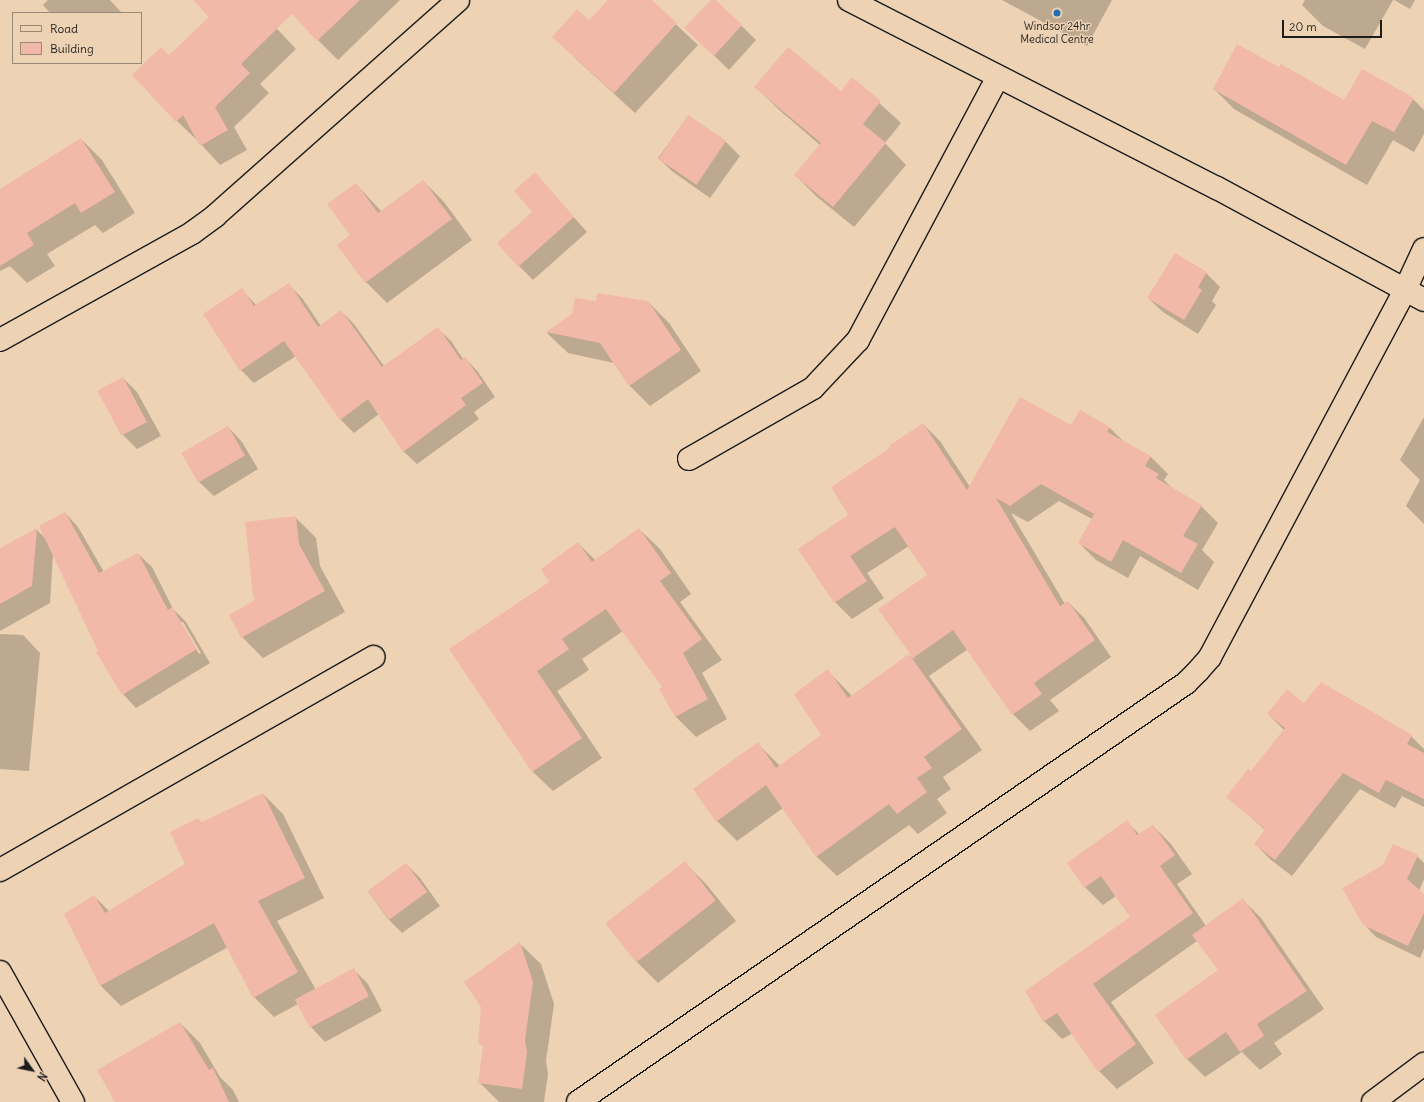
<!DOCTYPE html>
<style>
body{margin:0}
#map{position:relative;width:1424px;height:1102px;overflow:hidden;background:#edd2b4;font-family:Delius,sans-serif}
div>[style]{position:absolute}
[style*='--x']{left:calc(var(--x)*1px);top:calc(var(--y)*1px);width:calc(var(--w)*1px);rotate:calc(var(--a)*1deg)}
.shadow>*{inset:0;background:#0003}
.building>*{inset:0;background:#f2b9a9;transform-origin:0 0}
.roads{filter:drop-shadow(1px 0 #1c1c1c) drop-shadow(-1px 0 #1c1c1c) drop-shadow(0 1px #1c1c1c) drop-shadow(0 -1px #1c1c1c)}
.street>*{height:22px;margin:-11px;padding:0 11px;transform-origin:11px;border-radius:11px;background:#edd2b4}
.dots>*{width:11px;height:11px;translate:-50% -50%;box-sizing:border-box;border:2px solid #edd2b4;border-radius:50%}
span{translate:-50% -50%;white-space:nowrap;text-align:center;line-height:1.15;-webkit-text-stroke:3px #edd2b4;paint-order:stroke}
.poi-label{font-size:11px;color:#1c1c1c}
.legend{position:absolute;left:12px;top:12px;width:130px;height:52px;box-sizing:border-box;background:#edd2b4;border:1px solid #998977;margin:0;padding:5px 7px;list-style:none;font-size:12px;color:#1c1c1c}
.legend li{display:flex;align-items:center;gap:8px;height:20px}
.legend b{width:20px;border:1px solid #998977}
.north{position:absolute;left:12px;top:1050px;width:40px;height:40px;-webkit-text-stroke:3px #edd2b4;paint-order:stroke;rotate:123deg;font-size:11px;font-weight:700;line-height:16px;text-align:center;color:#1c1c1c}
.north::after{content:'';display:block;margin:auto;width:14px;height:18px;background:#1c1c1c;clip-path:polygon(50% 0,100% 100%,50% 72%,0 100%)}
.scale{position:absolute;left:1282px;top:20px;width:100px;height:18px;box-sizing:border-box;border:2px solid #1c1c1c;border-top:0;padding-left:5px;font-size:12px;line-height:14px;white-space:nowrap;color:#1c1c1c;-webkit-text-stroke:3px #edd2b4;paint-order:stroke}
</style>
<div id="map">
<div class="shadow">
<i style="clip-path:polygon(48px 0,110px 0,122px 13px,50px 13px,43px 5px)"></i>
<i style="clip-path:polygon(200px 0,250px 0,296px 49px,260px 84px,269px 93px,234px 127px,247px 150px,220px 165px,197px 140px,177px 121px,169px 56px,210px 17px)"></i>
<i style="clip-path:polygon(288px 0,400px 0,338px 60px,318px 40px)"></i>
<i style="clip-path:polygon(609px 0,650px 0,698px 45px,635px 113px,575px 58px,589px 22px)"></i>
<i style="clip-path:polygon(712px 0,715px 0,756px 40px,729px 70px,700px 42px)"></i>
<i style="clip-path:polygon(1002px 0,1112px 0,1087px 46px)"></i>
<i style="clip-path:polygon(1305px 0,1393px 0,1365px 49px,1323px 26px,1302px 5px)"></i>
<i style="clip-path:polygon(1394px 0,1415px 0,1410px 9px)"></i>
<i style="clip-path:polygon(853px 79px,901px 123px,885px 143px,906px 165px,854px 227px,816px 196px,795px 175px,820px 145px,777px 108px,756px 87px,841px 93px)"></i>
<i style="clip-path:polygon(1214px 89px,1344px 101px,1413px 99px,1424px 110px,1424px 134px,1414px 152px,1393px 140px,1367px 185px,1234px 109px)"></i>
<i style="clip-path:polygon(689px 116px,726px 142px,740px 156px,710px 198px,673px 172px,658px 158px)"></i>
<i style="clip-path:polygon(81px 139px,102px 160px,135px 213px,103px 233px,95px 225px,47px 254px,55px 266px,27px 283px,10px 266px,0 271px,0 190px)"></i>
<i style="clip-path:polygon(535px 174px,587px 232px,533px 280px,519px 266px,533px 212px)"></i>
<i style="clip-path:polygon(423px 181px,444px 202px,472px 240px,387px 303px,366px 282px,356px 184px,382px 212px)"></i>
<i style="clip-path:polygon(1206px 273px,1220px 287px,1212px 301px,1216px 305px,1198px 334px,1163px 312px,1148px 298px)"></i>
<i style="clip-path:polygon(289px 285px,302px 298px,321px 326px,341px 311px,354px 324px,384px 366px,437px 328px,451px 341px,463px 359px,465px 358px,478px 372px,495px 397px,474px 412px,479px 419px,417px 464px,403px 451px,379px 414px,354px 433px,341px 420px,296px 356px,254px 383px,241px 370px,242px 290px,257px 306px)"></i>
<i style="clip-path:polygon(648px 302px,669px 323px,701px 371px,650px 406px,629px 385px,614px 363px,568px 353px,547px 333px,573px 315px)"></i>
<i style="clip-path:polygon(123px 378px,137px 392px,161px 436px,137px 449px,123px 435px)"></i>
<i style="clip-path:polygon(1080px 411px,1110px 428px,1123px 441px,1151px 457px,1168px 474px,1164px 480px,1173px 489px,1201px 506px,1218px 523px,1202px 550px,1214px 562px,1198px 590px,1140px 556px,1128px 578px,1096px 560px,1079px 543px,1092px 519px,1059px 501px,1028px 522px,1011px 513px,1065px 604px,1068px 602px,1085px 619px,1111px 657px,1050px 700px,1059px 711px,1030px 731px,1013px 714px,968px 649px,929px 676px,982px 750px,943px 777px,951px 789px,937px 799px,947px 813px,918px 834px,909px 825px,837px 876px,816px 856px,783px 808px,737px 841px,717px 821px,758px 744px,780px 766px,822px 735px,828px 671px,852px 696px,909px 655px,915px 660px,880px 609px,929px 575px,909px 546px,867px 573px,884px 598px,852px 619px,835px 602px,800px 549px,850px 515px,892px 448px,923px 424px,940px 441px,970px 487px,1071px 427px)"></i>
<i style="clip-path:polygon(1424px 417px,1424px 524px,1406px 506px,1420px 480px,1400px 460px)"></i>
<i style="clip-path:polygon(228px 427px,242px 442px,258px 469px,214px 496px,199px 482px,183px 454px)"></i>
<i style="clip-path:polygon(evenodd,65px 513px,78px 527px,104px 572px,138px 554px,152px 567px,173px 609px,186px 622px,210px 663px,136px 708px,123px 694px,100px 651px,53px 554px,50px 603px,0 631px,0 550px,36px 529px,46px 539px,65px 513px,180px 622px,183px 622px,201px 653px,199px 654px,180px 622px)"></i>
<i style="clip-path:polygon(295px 517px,316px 538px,320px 566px,345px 612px,263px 658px,242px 637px,230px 616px,257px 601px)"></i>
<i style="clip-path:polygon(639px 529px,660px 549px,691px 594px,680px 602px,722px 660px,702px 673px,727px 719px,696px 737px,676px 717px,660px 689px,664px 688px,623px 631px,582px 659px,589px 670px,557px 691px,602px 758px,553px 791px,532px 771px,451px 649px,551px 582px,578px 543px,596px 561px)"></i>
<i style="clip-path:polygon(0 634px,23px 635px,40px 653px,29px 771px,0 769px)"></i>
<i style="clip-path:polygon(1304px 704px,1411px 736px,1424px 749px,1424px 807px,1402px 796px,1395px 808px,1360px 789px,1292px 876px,1271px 860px,1255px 844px,1265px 830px,1227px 796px,1251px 772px,1284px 730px,1268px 714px)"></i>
<i style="clip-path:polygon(263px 794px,283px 814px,324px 898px,277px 921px,316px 990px,354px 970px,368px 984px,382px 1011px,325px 1042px,311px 1027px,298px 1004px,274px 1017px,254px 997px,228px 947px,121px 1006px,101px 986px,65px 914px,94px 896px,109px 911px,187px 864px,197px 819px,202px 823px)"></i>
<i style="clip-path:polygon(1127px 822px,1140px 835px,1153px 826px,1171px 844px,1192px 874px,1177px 884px,1206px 926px,1243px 900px,1261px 918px,1324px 1009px,1274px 1043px,1282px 1054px,1260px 1070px,1242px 1052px,1205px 1077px,1187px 1059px,1219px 970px,1197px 941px,1111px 1002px,1154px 1063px,1117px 1089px,1099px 1071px,1073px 1033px,1062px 1039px,1044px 1021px,1131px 917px,1116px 896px,1103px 905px,1085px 887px)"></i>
<i style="clip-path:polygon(1417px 856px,1424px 863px,1424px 879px,1419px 891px,1424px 896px,1424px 949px,1420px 958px,1376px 937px,1364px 924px)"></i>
<i style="clip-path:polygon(685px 863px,706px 884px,736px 921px,658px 983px,637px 962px)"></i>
<i style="clip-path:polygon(406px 864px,420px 878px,440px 906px,402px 933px,388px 919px,368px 891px)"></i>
<i style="clip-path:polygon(520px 944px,541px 964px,554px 1004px,546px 1061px,548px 1074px,544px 1102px,499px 1102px,479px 1082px,484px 1047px)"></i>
<i style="clip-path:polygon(180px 1023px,200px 1043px,220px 1077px,233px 1090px,239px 1102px,136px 1102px)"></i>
</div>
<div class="building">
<i style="clip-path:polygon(193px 0,360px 0,317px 41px,292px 14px,241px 64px,250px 73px,215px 107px,228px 130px,200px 146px,183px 115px,176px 122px,132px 75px,161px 47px,169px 55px,209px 17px)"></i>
<i style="clip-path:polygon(608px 0,652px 0,677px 23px,614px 93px,552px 37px,577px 9px,589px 20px)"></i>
<i style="clip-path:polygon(711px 0,716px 0,742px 25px,714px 56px,684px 28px)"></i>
<i style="clip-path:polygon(1237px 44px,1279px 67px,1281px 64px,1344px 100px,1362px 69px,1414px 98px,1394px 132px,1372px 121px,1346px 165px,1213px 89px)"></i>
<i style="clip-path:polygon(788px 47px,841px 91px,852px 77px,881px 101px,863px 124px,886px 143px,833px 207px,794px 175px,821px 143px,754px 87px)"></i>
<i style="left:688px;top:115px;width:46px;height:53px;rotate:34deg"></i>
<i style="clip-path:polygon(81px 138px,115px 192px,81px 213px,75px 203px,27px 233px,34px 245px,0 266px,0 189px)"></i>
<i style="clip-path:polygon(535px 172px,574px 217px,518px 267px,497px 243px,532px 212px,514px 191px)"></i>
<i style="clip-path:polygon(423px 180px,452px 219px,365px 283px,337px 245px,350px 235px,327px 204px,356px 183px,378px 213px)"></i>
<i style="clip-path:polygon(1175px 253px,1207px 272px,1198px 287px,1202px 290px,1184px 320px,1147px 298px)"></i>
<i style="clip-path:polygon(289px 283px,318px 327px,341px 310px,382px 367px,438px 327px,461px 360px,465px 357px,483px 383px,461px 398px,466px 405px,403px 452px,368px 399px,340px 420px,284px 341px,240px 371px,203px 314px,242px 288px,254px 306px)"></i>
<i style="clip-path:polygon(597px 293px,648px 301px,681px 350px,629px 386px,600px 343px,546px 332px,572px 314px,575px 298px,596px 301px)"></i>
<i style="left:123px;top:377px;width:51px;height:29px;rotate:62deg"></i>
<i style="clip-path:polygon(1020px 397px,1071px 425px,1080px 410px,1110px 427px,1107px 432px,1151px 456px,1145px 466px,1159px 474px,1156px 478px,1202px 505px,1183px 536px,1198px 544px,1181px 573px,1123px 540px,1111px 562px,1078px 543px,1094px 514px,1041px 484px,1010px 506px,996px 498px,1060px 606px,1068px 601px,1095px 640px,1034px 683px,1042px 694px,1012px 715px,953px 630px,913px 658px,878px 609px,927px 575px,895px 527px,850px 556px,867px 581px,834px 603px,798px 549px,848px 515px,831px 487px,890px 448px,889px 446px,923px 423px,967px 490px)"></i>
<i style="left:228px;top:426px;width:34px;height:54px;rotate:60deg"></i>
<i style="clip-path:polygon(65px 512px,99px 573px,138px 553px,168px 610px,172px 607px,197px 649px,122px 695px,96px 652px,98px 651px,39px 526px)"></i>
<i style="clip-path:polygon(296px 516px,299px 544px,325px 591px,241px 638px,229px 615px,255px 600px,253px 596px,245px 522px)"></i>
<i style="clip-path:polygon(37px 528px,32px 586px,0 604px,0 548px)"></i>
<i style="clip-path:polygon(639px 528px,671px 573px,660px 581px,702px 639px,683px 653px,708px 699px,675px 717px,659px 689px,662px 687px,606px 609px,562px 639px,569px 649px,537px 671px,582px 738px,532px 772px,449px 649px,549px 582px,541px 569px,578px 542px,592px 562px)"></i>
<i style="clip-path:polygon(909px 654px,962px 729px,924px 757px,932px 768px,917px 778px,927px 792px,897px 814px,889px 804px,816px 857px,766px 785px,716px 822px,693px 789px,758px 742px,776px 768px,821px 735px,794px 694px,828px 669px,848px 698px)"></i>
<i style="clip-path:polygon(1321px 682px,1412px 735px,1407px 744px,1424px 753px,1424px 799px,1386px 780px,1379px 793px,1343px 773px,1275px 860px,1254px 844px,1265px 829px,1226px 797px,1248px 769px,1251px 771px,1285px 728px,1267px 714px,1287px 689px,1304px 703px)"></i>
<i style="clip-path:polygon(263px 793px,305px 878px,258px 901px,298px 972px,253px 998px,214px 923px,100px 986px,64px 914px,94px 895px,105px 913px,185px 864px,170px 832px,198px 818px,200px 823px)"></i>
<i style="clip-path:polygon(1127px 820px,1137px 835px,1153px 825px,1175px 855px,1160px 866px,1193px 913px,1093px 984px,1136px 1044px,1098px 1072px,1057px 1013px,1043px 1022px,1025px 991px,1130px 917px,1101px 876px,1084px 888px,1067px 863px)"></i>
<i style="clip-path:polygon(1393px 844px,1418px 855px,1407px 879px,1424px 894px,1424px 913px,1408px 946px,1363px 925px,1342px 888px,1383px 865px)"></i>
<i style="left:685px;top:861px;width:50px;height:101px;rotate:52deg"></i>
<i style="left:406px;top:863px;width:36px;height:47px;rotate:54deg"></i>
<i style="clip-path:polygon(1243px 898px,1307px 991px,1257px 1024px,1264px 1036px,1240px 1052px,1226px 1032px,1186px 1060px,1155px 1015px,1218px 970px,1192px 935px)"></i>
<i style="clip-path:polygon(520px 942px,533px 982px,525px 1040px,527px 1052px,522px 1089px,478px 1083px,483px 1047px,478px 1042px,481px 1007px,464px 982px)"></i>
<i style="left:354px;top:968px;width:32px;height:67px;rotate:62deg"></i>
<i style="clip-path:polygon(180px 1022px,209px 1070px,213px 1068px,229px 1102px,115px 1102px,97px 1070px)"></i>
</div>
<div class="roads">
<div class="street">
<i style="--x:849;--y:0;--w:413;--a:27.1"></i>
<i style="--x:1217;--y:188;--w:235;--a:28.4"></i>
<i style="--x:0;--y:340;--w:220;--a:-29.1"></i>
<i style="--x:192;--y:233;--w:29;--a:-36"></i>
<i style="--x:215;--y:216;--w:325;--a:-41.6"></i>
<i style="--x:689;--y:459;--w:143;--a:-29.8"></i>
<i style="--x:813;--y:388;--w:66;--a:-46.8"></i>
<i style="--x:858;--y:340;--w:298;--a:-62"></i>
<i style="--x:0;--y:870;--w:430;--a:-29.7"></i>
<i style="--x:0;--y:972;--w:149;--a:60.7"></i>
<i style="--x:578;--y:1102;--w:738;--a:-34.57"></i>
<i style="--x:1186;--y:683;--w:17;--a:-45"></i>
<i style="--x:1198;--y:671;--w:18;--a:-49"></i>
<i style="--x:1210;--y:657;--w:416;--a:-62"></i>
<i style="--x:1405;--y:290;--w:45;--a:-65.1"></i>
<i style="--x:1373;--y:1102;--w:64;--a:-36.7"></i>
</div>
</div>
<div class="dots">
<i style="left:1057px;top:13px;background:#1f6fb2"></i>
</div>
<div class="poi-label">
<span style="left:1057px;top:33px">Windsor 24hr<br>Medical Centre</span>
</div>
<ul class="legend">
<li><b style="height:5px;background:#edd2b4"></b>Road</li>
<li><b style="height:11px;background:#f2b9a9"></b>Building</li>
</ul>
<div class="north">N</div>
<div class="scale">20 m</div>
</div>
